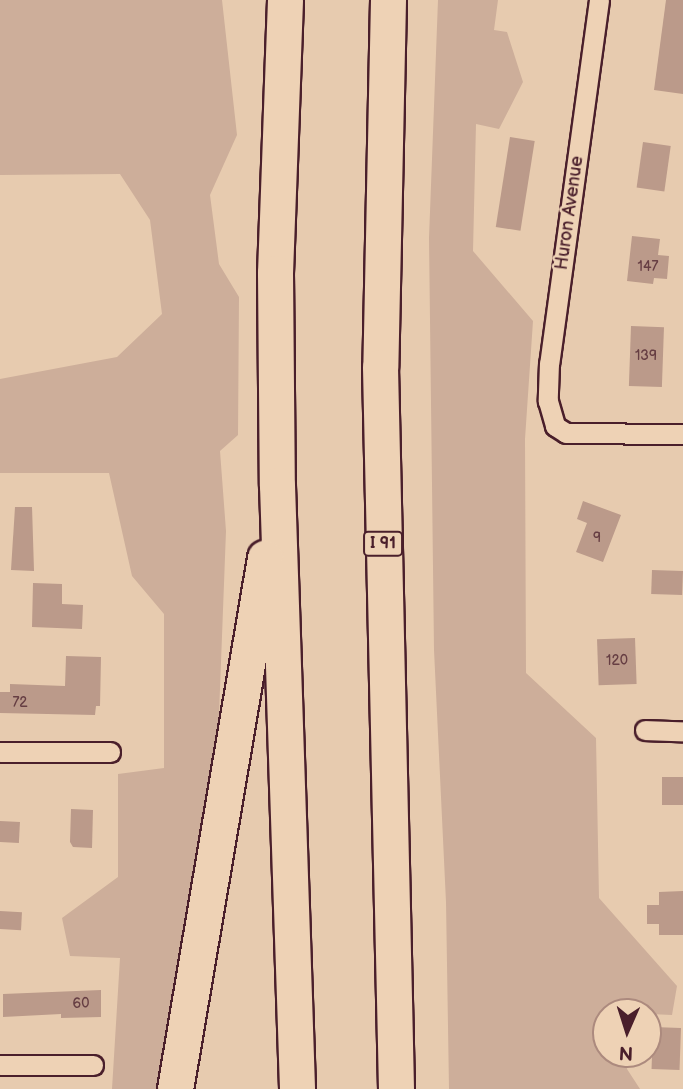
<!DOCTYPE html>
<style>
body{margin:0}
#map{position:relative;width:683px;height:1089px;overflow:hidden;background:#e7cbaf;font-family:"Balsamiq Sans",sans-serif}
div>[style]{position:absolute}
[style*='--x']{left:calc(var(--x)*1px);top:calc(var(--y)*1px);width:calc(var(--w)*1px);rotate:calc(var(--a)*1deg)}
.green>*{inset:0;background:#cdae9a}
.building>*{inset:0;background:#bb9a8a;transform-origin:0 0}
.roads{filter:drop-shadow(2px 0 #4a1f2b) drop-shadow(-2px 0 #4a1f2b) drop-shadow(0 2px #4a1f2b) drop-shadow(0 -2px #4a1f2b)}
.street>*{height:19px;margin:-9.5px;padding:0 9.5px;transform-origin:9.5px;border-radius:9.5px;background:#eed2b5}
.highway>*{height:35px;margin:-17.5px;padding:0 17.5px;transform-origin:17.5px;border-radius:17.5px;background:#eed2b5}
span{translate:-50% -50%;white-space:nowrap;text-align:center;line-height:1.15;-webkit-text-stroke:5px #eed2b5;paint-order:stroke}
.number-label{font-size:14px;color:#663e43}
.number-label span{-webkit-text-stroke-width:0}
.shield-label span{padding:2px 5px;background:#eed2b5;border:2px solid;border-radius:5px;-webkit-text-stroke-width:0}
.shield-label{font-size:16px;color:#4a1f2b;font-weight:700}
.street-label{font-size:18px;color:#4a1f2b}
.north{position:absolute;left:592px;top:998px;width:70px;height:70px;box-sizing:border-box;background:#eed2b5;border:2px solid #ac8a7e;border-radius:50%;rotate:183deg;font-size:19px;font-weight:700;line-height:28px;text-align:center;color:#4a1f2b}
.north::after{content:'';display:block;margin:auto;width:24px;height:32px;background:#4a1f2b;clip-path:polygon(50% 0,100% 100%,50% 72%,0 100%)}
</style>
<div id="map">
<div class="green">
<i style="clip-path:polygon(0 0,222px 0,237px 135px,210px 195px,219px 264px,239px 297px,238px 435px,220px 451px,226px 531px,218px 741px,159px 1089px,112px 1089px,120px 958px,70px 956px,62px 918px,118px 877px,118px 774px,164px 768px,164px 614px,132px 576px,109px 473px,0 473px,0 379px,117px 357px,162px 314px,150px 220px,120px 174px,0 175px)"></i>
<i style="clip-path:polygon(438px 0,498px 0,494px 30px,507px 32px,523px 82px,499px 129px,476px 124px,473px 251px,533px 321px,525px 439px,526px 673px,596px 738px,599px 898px,677px 986px,672px 1015px,606px 1012px,606px 1054px,629px 1054px,627px 1069px,640px 1089px,449px 1089px,446px 902px,434px 650px,429px 238px)"></i>
</div>
<div class="building">
<i style="clip-path:polygon(666px 0,683px 0,683px 94px,654px 90px)"></i>
<i style="left:510px;top:137px;width:25px;height:91px;rotate:9deg"></i>
<i style="left:643px;top:142px;width:28px;height:46px;rotate:8deg"></i>
<i style="clip-path:polygon(632px 236px,660px 239px,658px 255px,669px 256px,667px 279px,654px 278px,653px 284px,627px 281px)"></i>
<i style="left:631px;top:326px;width:33px;height:60px;rotate:2deg"></i>
<i style="clip-path:polygon(583px 501px,621px 515px,603px 562px,576px 552px,587px 523px,577px 519px)"></i>
<i style="clip-path:polygon(15px 507px,32px 507px,34px 571px,11px 570px)"></i>
<i style="left:652px;top:570px;width:31px;height:24px;rotate:2deg"></i>
<i style="clip-path:polygon(33px 583px,62px 584px,62px 604px,83px 605px,82px 629px,32px 627px)"></i>
<i style="left:635px;top:638px;width:46px;height:38px;rotate:88deg"></i>
<i style="clip-path:polygon(66px 656px,101px 657px,100px 706px,96px 706px,95px 715px,0 713px,0 692px,10px 692px,10px 684px,65px 686px)"></i>
<i style="left:662px;top:777px;width:21px;height:28px"></i>
<i style="clip-path:polygon(71px 809px,93px 810px,92px 848px,73px 847px,70px 842px)"></i>
<i style="left:0;top:821px;width:20px;height:21px;rotate:3deg"></i>
<i style="clip-path:polygon(683px 891px,683px 935px,659px 935px,659px 924px,647px 924px,647px 905px,659px 905px,659px 892px)"></i>
<i style="left:0;top:911px;width:22px;height:18px;rotate:3deg"></i>
<i style="clip-path:polygon(101px 990px,101px 1017px,61px 1018px,61px 1014px,3px 1017px,3px 994px)"></i>
<i style="left:653px;top:1027px;width:28px;height:42px;rotate:2deg"></i>
</div>
<div class="roads">
<div class="street">
<i style="--x:599;--y:0;--w:366;--a:97.8"></i>
<i style="--x:549;--y:363;--w:38;--a:92"></i>
<i style="--x:548;--y:401;--w:26;--a:74"></i>
<i style="--x:555;--y:426;--w:13;--a:32"></i>
<i style="--x:566;--y:433;--w:117;--a:0.5"></i>
<i style="--x:645;--y:730;--w:38;--a:2"></i>
<i style="--x:0;--y:752;--w:110;--a:0"></i>
<i style="--x:0;--y:1065;--w:93;--a:0"></i>
</div>
<div class="highway">
<i style="--x:285;--y:0;--w:273;--a:92.1"></i>
<i style="--x:275;--y:273;--w:212;--a:89.5"></i>
<i style="--x:277;--y:485;--w:604;--a:88.1"></i>
<i style="--x:388;--y:0;--w:367;--a:91.2"></i>
<i style="--x:380;--y:367;--w:722;--a:88.73"></i>
<i style="--x:175;--y:1089;--w:539;--a:-80.38"></i>
</div>
</div>
<div class="number-label">
<span style="left:648px;top:267px">147</span>
<span style="left:646px;top:356px">139</span>
<span style="left:597px;top:538px">9</span>
<span style="left:617px;top:661px">120</span>
<span style="left:20px;top:703px">72</span>
<span style="left:81px;top:1004px">60</span>
</div>
<div class="shield-label">
<span style="left:383px;top:544px">I 91</span>
</div>
<div class="street-label">
<span style="left:570px;top:213px;rotate:-82deg">Huron Avenue</span>
</div>
<div class="north">N</div>
</div>
